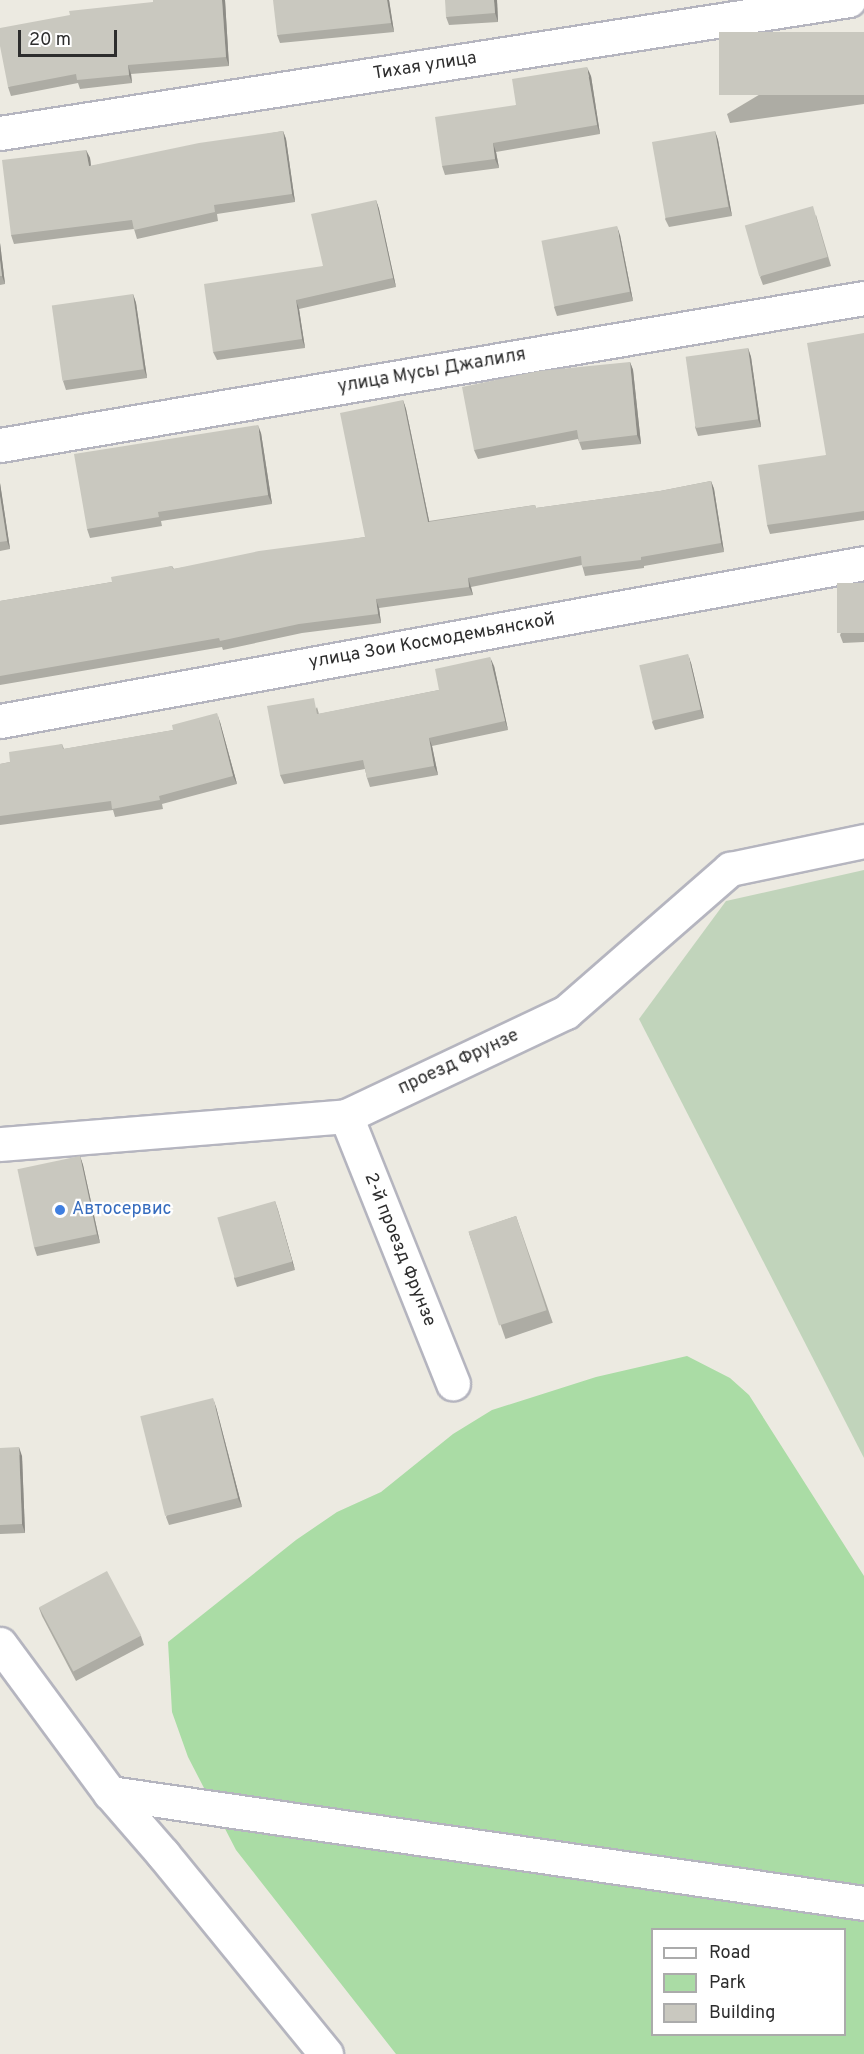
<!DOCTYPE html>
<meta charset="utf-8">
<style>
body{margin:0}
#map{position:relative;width:864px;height:2054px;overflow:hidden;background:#eceae1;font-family:Overpass,sans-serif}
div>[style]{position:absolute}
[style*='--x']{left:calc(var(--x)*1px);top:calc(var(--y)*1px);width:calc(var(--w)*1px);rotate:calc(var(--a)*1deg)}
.green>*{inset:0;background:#aadca5}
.cemetery>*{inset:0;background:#c1d4bb}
.roads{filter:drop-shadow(2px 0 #b5b5bf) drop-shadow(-2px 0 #b5b5bf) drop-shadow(0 2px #b5b5bf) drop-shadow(0 -2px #b5b5bf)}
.minor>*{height:33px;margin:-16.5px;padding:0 16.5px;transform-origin:16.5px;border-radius:16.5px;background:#fff}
.wall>*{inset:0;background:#adaca4;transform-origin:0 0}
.shaded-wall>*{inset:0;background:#8d8c86}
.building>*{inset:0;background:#c9c8bf;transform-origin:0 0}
.dots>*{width:16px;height:16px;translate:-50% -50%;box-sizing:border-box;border:3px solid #fff;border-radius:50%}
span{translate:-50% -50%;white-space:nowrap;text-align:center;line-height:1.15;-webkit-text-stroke:4.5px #fff;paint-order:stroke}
.street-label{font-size:18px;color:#2d2d2d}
.shop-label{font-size:18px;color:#366cbe}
.left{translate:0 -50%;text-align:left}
.legend{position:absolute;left:651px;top:1928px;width:195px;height:108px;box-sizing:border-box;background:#fff;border:2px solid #ababab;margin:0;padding:8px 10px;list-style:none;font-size:18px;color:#2d2d2d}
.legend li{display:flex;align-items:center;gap:12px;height:30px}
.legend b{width:30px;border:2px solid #ababab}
.scale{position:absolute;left:18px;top:30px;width:99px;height:27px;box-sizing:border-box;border:3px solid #2d2d2d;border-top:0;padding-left:8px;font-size:18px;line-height:21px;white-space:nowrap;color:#2d2d2d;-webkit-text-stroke:4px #fff;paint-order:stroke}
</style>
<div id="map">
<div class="green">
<i style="clip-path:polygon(evenodd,687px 1356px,730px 1378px,749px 1395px,864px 1576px,864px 2054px,396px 2054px,236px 1850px,188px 1757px,172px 1712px,168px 1642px,296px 1540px,337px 1512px,381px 1492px,453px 1434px,492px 1410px,596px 1377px,687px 1356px,652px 1930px,844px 1930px,844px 2034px,652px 2034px,652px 1930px)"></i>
</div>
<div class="cemetery">
<i style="clip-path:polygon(864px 870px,864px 1458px,639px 1019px,726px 901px)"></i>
</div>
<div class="roads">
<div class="minor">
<i style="--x:0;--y:133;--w:859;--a:-8.9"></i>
<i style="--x:0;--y:445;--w:876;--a:-9.66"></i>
<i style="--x:0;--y:721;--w:878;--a:-10.36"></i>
<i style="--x:346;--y:1116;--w:288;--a:68.2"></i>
<i style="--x:0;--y:1144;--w:347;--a:-4.6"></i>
<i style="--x:346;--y:1116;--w:243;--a:-25.3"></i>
<i style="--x:566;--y:1012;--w:218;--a:-41.1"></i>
<i style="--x:730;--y:869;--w:137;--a:-11.8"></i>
<i style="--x:0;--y:1644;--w:185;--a:53.6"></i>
<i style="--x:110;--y:1793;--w:81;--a:49"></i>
<i style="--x:163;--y:1854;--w:258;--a:50.8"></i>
<i style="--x:110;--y:1793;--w:762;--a:8.3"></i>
</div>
</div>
<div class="wall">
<i style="clip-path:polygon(225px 0,229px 66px,131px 74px,132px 83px,80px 89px,78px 83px,11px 96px,8px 87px)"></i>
<i style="clip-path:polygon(389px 0,394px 32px,280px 43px,277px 35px)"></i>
<i style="clip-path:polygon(497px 0,498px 22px,449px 25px,446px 17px)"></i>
<i style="clip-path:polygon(864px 32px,864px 104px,730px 123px,727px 114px)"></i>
<i style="clip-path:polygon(591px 76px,600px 134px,496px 152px,499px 168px,445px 175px,442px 166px,516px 105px)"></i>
<i style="clip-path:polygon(283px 131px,286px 139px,295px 202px,217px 214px,218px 221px,137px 239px,134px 229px,14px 244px,11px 235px,86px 150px,90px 158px,91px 166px)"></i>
<i style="clip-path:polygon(715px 131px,718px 140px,732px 216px,669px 227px,665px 219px)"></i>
<i style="clip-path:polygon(376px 200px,379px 209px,396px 287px,299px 309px,305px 348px,217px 360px,213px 352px,323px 266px)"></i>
<i style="clip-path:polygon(816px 215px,831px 266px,763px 285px,760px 277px)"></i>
<i style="clip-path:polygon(620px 235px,633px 301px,557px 316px,554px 307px)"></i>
<i style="clip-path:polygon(0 243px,5px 284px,0 285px)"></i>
<i style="clip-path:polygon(133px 294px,136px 303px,147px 378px,66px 390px,63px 381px)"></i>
<i style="clip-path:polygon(864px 333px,864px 520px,770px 534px,767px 525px,826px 455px)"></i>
<i style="clip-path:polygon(748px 348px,751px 357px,761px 427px,698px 436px,695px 427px)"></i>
<i style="clip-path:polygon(630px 362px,633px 370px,641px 444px,582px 450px,578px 439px,478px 459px,474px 450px)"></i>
<i style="clip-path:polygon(403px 400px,406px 409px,429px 521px,535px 505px,536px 508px,660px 491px,711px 481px,714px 489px,724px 552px,644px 566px,644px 568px,585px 576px,582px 565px,471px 587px,473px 595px,379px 608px,381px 623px,302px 633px,223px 650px,222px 647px,0 685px,0 601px,112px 582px,172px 566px,174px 569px,365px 537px)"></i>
<i style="clip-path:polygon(261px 433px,272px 504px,161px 521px,162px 526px,90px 538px,87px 529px)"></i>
<i style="clip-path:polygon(0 483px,10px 549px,0 551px)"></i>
<i style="clip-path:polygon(864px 583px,864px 642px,843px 643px,840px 635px)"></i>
<i style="clip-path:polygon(691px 663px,704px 718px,655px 730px,652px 722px)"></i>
<i style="clip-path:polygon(494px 666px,508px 730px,432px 746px,438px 775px,370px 787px,367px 778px,365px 769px,284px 784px,280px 775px,317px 707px,319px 714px,439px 690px)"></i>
<i style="clip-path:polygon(220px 722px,237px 784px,162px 804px,163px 809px,115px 817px,113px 810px,0 825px,0 764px,10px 762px,62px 744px,64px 749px)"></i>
<i style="clip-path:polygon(80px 1156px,83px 1165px,100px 1243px,37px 1256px,34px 1247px)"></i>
<i style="clip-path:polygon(275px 1201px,295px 1270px,237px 1287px,234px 1278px)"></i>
<i style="left:516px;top:1216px;width:113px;height:50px;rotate:71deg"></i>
<i style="clip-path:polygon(216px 1407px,242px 1507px,169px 1525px,166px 1517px)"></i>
<i style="clip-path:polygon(0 1448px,22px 1456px,25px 1533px,0 1534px)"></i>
<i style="clip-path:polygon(39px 1608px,141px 1636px,144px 1645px,76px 1681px,42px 1616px)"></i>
</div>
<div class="shaded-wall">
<i style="clip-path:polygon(222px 0,225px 0,229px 66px,226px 57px)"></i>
<i style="clip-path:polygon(387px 0,389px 0,394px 32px,391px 23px)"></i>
<i style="clip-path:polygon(494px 0,497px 0,498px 22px,495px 13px)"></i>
<i style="clip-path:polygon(128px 65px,131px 74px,132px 83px,129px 75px)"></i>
<i style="clip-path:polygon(587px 67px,591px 76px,600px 134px,597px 125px)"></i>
<i style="clip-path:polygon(283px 131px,286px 139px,295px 202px,292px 194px)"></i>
<i style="clip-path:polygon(715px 131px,718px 140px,732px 216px,729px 207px)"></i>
<i style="clip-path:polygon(493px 143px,496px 152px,499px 168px,495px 159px)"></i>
<i style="clip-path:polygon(86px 150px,90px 158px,92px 175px,89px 166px)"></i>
<i style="clip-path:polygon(376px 200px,379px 209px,396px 287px,393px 278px)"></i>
<i style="clip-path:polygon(617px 226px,620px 235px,633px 301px,630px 292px)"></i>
<i style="clip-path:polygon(0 243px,5px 284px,2px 276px,0 260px)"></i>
<i style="clip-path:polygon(133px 294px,136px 303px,147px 378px,144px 369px)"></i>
<i style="clip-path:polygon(296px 300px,299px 309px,305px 348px,302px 339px)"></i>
<i style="clip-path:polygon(748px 348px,751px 357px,761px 427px,758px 419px)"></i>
<i style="clip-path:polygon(630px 362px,633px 370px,641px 444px,637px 435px)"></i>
<i style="clip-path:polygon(403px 400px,406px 409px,431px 530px,428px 522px)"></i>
<i style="clip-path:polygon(258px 425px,261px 433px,272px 504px,268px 495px)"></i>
<i style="clip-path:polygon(711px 481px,714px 489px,724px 552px,721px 543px)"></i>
<i style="clip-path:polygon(0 483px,10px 549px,7px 541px,0 496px)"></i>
<i style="clip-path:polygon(468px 578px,471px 587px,473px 595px,469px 587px)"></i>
<i style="clip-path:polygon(376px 599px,379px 608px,381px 623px,378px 614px)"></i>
<i style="clip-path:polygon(688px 654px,691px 663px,704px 718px,701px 710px)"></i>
<i style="clip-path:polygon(490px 657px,494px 666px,508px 730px,505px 721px)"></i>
<i style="clip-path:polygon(217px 713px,220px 722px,237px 784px,233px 776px)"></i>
<i style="clip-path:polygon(429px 738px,432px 746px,438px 775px,434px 766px)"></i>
<i style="clip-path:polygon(80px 1156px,83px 1165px,100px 1243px,97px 1234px)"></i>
<i style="clip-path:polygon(275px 1201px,278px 1210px,295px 1270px,292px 1262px)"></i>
<i style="clip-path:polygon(213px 1398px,216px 1407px,242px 1507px,238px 1498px)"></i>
<i style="clip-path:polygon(19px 1447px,22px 1456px,25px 1533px,22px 1524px)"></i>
</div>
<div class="building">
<i style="clip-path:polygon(153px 0,222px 0,226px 57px,128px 65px,129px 75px,77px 80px,76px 74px,8px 87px,0 46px,0 28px,70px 15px,69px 11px,153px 2px)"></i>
<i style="clip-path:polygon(273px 0,387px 0,391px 23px,277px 35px)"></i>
<i style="clip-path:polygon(445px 0,494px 0,495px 13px,446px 17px)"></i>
<i style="left:864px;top:32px;width:63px;height:145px;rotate:90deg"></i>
<i style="clip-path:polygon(587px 67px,597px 125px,493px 143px,495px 159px,442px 166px,435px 117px,516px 105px,512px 79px)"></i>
<i style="clip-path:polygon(283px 131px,292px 194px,214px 205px,215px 212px,134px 230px,132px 220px,11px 235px,2px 160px,86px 150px,89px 166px,199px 143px)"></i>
<i style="left:715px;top:131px;width:77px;height:64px;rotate:80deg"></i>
<i style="clip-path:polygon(376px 200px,393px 278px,296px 300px,302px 339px,213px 352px,204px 284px,323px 266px,311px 214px)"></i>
<i style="left:813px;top:206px;width:53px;height:71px;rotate:74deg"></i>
<i style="left:617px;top:226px;width:67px;height:77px;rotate:79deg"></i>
<i style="clip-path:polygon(0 260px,2px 276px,0 276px)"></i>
<i style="left:133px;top:294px;width:76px;height:82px;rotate:82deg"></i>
<i style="clip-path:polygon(864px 333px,864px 511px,767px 525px,758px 465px,826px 455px,807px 343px)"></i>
<i style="left:748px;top:348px;width:72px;height:63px;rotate:82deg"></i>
<i style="clip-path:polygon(630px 362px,637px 435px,579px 442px,577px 430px,474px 450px,462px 387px,539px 371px)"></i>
<i style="clip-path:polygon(403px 400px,428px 522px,535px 505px,536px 508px,660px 491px,711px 481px,721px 543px,641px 557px,641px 560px,582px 567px,581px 556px,468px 578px,469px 587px,376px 599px,378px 614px,299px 624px,220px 641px,219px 638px,0 676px,0 601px,112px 582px,111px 577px,172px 566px,173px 569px,259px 551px,365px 537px,340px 413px)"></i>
<i style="clip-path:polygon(258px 425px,268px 495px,158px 512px,159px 517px,87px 529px,74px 454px)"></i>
<i style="clip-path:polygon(0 496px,7px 541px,0 542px)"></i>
<i style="left:864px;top:583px;width:50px;height:27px;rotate:90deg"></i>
<i style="left:688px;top:654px;width:57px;height:50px;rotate:77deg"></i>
<i style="clip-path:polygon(490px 657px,505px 721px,429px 738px,434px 766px,367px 778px,363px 760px,280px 775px,267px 706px,314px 698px,317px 714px,439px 690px,435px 669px)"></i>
<i style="clip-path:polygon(217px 713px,233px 776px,159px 796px,160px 800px,112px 809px,111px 801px,0 816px,0 764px,10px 762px,9px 752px,62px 744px,63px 749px,173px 730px,172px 725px)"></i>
<i style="left:80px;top:1156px;width:80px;height:64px;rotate:78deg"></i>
<i style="left:275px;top:1201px;width:63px;height:60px;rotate:74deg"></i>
<i style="left:516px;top:1216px;width:99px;height:50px;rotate:72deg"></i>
<i style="left:213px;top:1398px;width:103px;height:75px;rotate:76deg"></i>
<i style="clip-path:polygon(19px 1447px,22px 1524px,0 1525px,0 1448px)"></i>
<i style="left:107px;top:1571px;width:73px;height:77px;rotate:62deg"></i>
</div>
<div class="dots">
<i style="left:60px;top:1210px;background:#3f7fe0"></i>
</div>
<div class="street-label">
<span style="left:425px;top:67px;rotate:-9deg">Тихая улица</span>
<span style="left:432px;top:372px;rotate:-10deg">улица Мусы Джалиля</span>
<span style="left:432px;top:642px;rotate:-10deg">улица Зои Космодемьянской</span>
<span style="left:459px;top:1063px;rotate:-25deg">проезд Фрунзе</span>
<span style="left:399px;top:1250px;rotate:68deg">2-й проезд Фрунзе</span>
</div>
<div class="shop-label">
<span class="left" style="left:72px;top:1210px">Автосервис</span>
</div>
<ul class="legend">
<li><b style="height:8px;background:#fff"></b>Road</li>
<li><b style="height:16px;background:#aadca5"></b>Park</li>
<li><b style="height:16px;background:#c9c8bf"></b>Building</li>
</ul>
<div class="scale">20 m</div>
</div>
